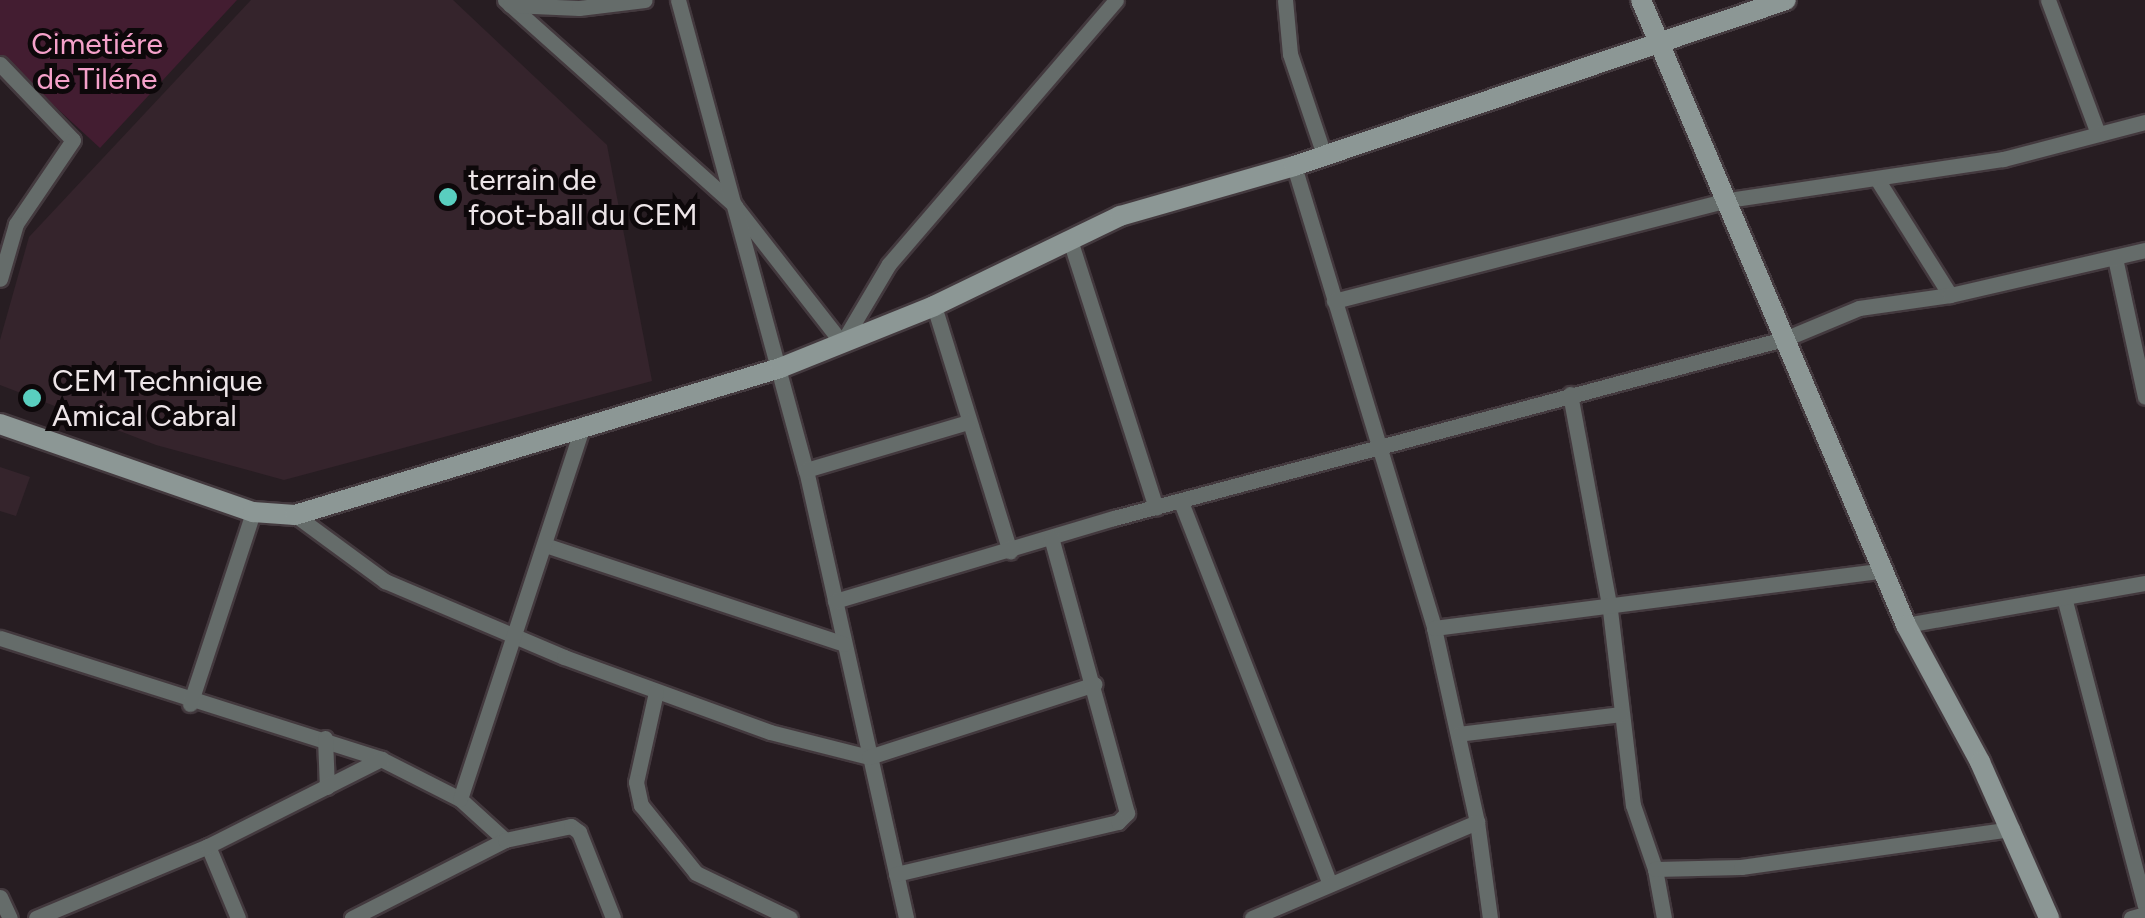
<!DOCTYPE html>
<meta charset="utf-8">
<style>
body{margin:0}
#map{position:relative;width:2145px;height:918px;overflow:hidden;background:#271d22;font-family:Figtree,sans-serif}
div>[style]{position:absolute}
[style*='--x']{left:calc(var(--x)*1px);top:calc(var(--y)*1px);width:calc(var(--w)*1px);rotate:calc(var(--a)*1deg)}
.built>*{inset:0;background:#35242c}
.green>*{inset:0;background:#431d31}
.roads{filter:drop-shadow(2px 0 #43393e) drop-shadow(-2px 0 #43393e) drop-shadow(0 2px #43393e) drop-shadow(0 -2px #43393e)}
.street>*{height:15px;margin:-7.5px;padding:0 7.5px;transform-origin:7.5px;border-radius:7.5px;background:#656c6a}
.secondary>*{height:20px;margin:-10px;padding:0 10px;transform-origin:10px;border-radius:10px;background:#8c9795}
.dots>*{width:28px;height:28px;translate:-50% -50%;box-sizing:border-box;border:5px solid #0d080a;border-radius:50%}
span{translate:-50% -50%;white-space:nowrap;text-align:center;line-height:1.15;-webkit-text-stroke:10px #0d080a;paint-order:stroke}
.park-label{font-size:30px;color:#f5a1ca}
.poi-label{font-size:30px;color:#ede5e8}
.left{translate:0 -50%;text-align:left}
</style>
<div id="map">
<div class="built">
<i style="clip-path:polygon(251px 0,453px 0,607px 145px,652px 381px,284px 480px,156px 445px,0 385px,0 340px,29px 237px)"></i>
<i style="clip-path:polygon(0 467px,30px 477px,16px 516px,0 511px)"></i>
</div>
<div class="green">
<i style="clip-path:polygon(0 0,237px 0,100px 148px,0 56px)"></i>
</div>
<div class="roads">
<div class="street">
<i style="--x:505;--y:0;--w:309;--a:41.8"></i>
<i style="--x:735;--y:206;--w:174;--a:52"></i>
<i style="--x:842;--y:343;--w:92;--a:-59.3"></i>
<i style="--x:889;--y:264;--w:348;--a:-49.3"></i>
<i style="--x:678;--y:0;--w:487;--a:74.8"></i>
<i style="--x:806;--y:470;--w:459;--a:77.4"></i>
<i style="--x:1285;--y:0;--w:54;--a:84.7"></i>
<i style="--x:1290;--y:54;--w:107;--a:71.4"></i>
<i style="--x:2048;--y:0;--w:143;--a:69.5"></i>
<i style="--x:510;--y:5;--w:69;--a:2.5"></i>
<i style="--x:579;--y:8;--w:66;--a:-6.9"></i>
<i style="--x:0;--y:64;--w:105;--a:46.2"></i>
<i style="--x:73;--y:140;--w:102;--a:124.2"></i>
<i style="--x:16;--y:224;--w:57;--a:106.2"></i>
<i style="--x:1294;--y:166;--w:483;--a:73.1"></i>
<i style="--x:1434;--y:628;--w:199;--a:77.5"></i>
<i style="--x:1477;--y:822;--w:97;--a:82.3"></i>
<i style="--x:1877;--y:179;--w:137;--a:57.8"></i>
<i style="--x:1070;--y:240;--w:281;--a:72.2"></i>
<i style="--x:2115;--y:258;--w:142;--a:77.8"></i>
<i style="--x:1334;--y:301;--w:407;--a:-14.4"></i>
<i style="--x:1728;--y:200;--w:278;--a:-8.5"></i>
<i style="--x:2003;--y:159;--w:147;--a:-14.6"></i>
<i style="--x:934;--y:306;--w:257;--a:72.8"></i>
<i style="--x:1570;--y:394;--w:220;--a:79.5"></i>
<i style="--x:1610;--y:610;--w:196;--a:83.3"></i>
<i style="--x:1633;--y:805;--w:68;--a:71"></i>
<i style="--x:806;--y:470;--w:169;--a:-16.5"></i>
<i style="--x:1181;--y:502;--w:410;--a:68.7"></i>
<i style="--x:295;--y:515;--w:112;--a:36.3"></i>
<i style="--x:385;--y:581;--w:194;--a:23"></i>
<i style="--x:564;--y:657;--w:219;--a:20"></i>
<i style="--x:770;--y:732;--w:102;--a:14.2"></i>
<i style="--x:869;--y:757;--w:237;--a:-17.9"></i>
<i style="--x:545;--y:545;--w:315;--a:18.3"></i>
<i style="--x:835;--y:601;--w:291;--a:-16.6"></i>
<i style="--x:1114;--y:518;--w:697;--a:-14.97"></i>
<i style="--x:1787;--y:338;--w:78;--a:-22.6"></i>
<i style="--x:1859;--y:308;--w:92;--a:-8.1"></i>
<i style="--x:1950;--y:295;--w:200;--a:-13"></i>
<i style="--x:2065;--y:601;--w:314;--a:75.3"></i>
<i style="--x:1906;--y:625;--w:243;--a:-10"></i>
<i style="--x:1434;--y:628;--w:454;--a:-7.3"></i>
<i style="--x:0;--y:638;--w:400;--a:17.6"></i>
<i style="--x:381;--y:759;--w:89;--a:26.9"></i>
<i style="--x:460;--y:799;--w:61;--a:42.3"></i>
<i style="--x:505;--y:840;--w:172;--a:153"></i>
<i style="--x:656;--y:692;--w:92;--a:102.5"></i>
<i style="--x:636;--y:782;--w:24;--a:78"></i>
<i style="--x:641;--y:805;--w:87;--a:51"></i>
<i style="--x:696;--y:873;--w:104;--a:25.6"></i>
<i style="--x:190;--y:704;--w:202;--a:-71.8"></i>
<i style="--x:1458;--y:734;--w:163;--a:-7"></i>
<i style="--x:325;--y:738;--w:49;--a:87.7"></i>
<i style="--x:460;--y:799;--w:391;--a:-71.8"></i>
<i style="--x:505;--y:840;--w:67;--a:-12"></i>
<i style="--x:571;--y:826;--w:10;--a:37"></i>
<i style="--x:579;--y:832;--w:92;--a:68.4"></i>
<i style="--x:208;--y:846;--w:78;--a:67.4"></i>
<i style="--x:896;--y:874;--w:228;--a:-13.2"></i>
<i style="--x:1118;--y:822;--w:13;--a:-45"></i>
<i style="--x:1127;--y:813;--w:285;--a:-105.4"></i>
<i style="--x:0;--y:897;--w:23;--a:65"></i>
<i style="--x:36;--y:918;--w:186;--a:-22.7"></i>
<i style="--x:208;--y:846;--w:194;--a:-26.7"></i>
<i style="--x:1252;--y:918;--w:245;--a:-23.1"></i>
<i style="--x:1664;--y:918;--w:50;--a:-100.4"></i>
<i style="--x:1655;--y:869;--w:86;--a:-1.3"></i>
<i style="--x:1741;--y:867;--w:274;--a:-8"></i>
<i style="--x:2131;--y:918;--w:15;--a:-16"></i>
</div>
<div class="secondary">
<i style="--x:1641;--y:0;--w:679;--a:67.02"></i>
<i style="--x:1906;--y:625;--w:156;--a:61.6"></i>
<i style="--x:1980;--y:762;--w:171;--a:66.1"></i>
<i style="--x:0;--y:424;--w:268;--a:19.2"></i>
<i style="--x:253;--y:512;--w:42;--a:4.1"></i>
<i style="--x:295;--y:515;--w:507;--a:-16.86"></i>
<i style="--x:780;--y:368;--w:166;--a:-21.9"></i>
<i style="--x:934;--y:306;--w:207;--a:-25.8"></i>
<i style="--x:1120;--y:216;--w:181;--a:-16"></i>
<i style="--x:1294;--y:166;--w:519;--a:-18.64"></i>
</div>
</div>
<div class="dots">
<i style="left:448px;top:197px;background:#59cebf"></i>
<i style="left:32px;top:398px;background:#59cebf"></i>
</div>
<div class="park-label">
<span style="left:97px;top:61px">Cimetiére<br>de Tiléne</span>
</div>
<div class="poi-label">
<span class="left" style="left:468px;top:197px">terrain de<br>foot-ball du CEM</span>
<span class="left" style="left:52px;top:398px">CEM Technique<br>Amical Cabral</span>
</div>
</div>
